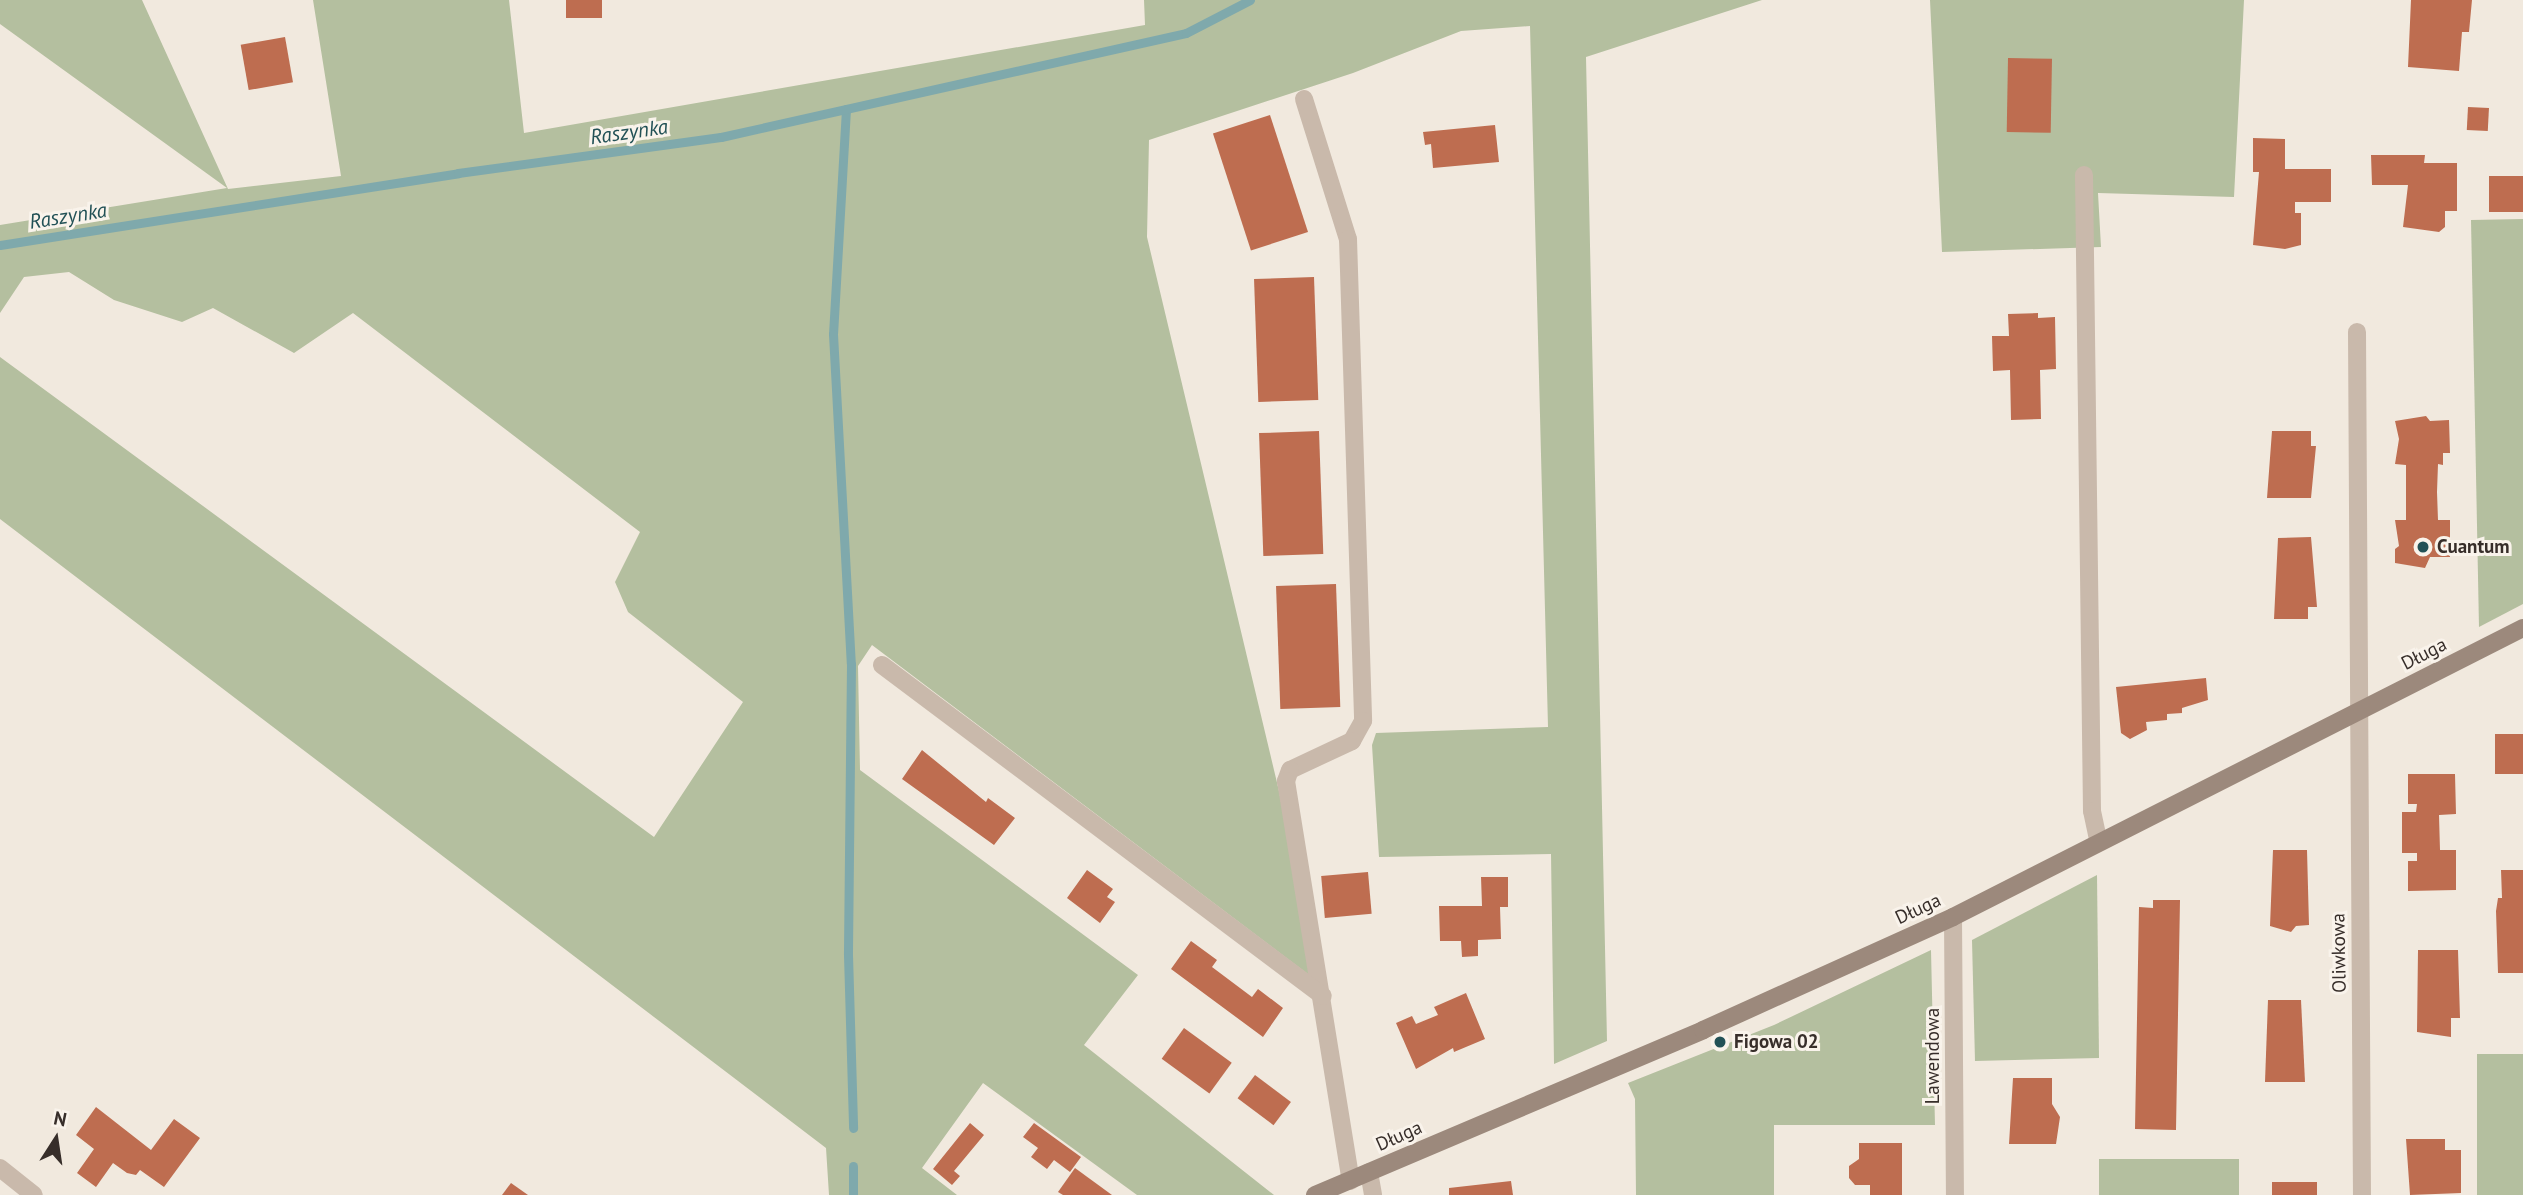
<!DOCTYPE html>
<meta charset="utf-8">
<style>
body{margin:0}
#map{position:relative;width:2523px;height:1195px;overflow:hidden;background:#f1e9de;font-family:"PT Sans",sans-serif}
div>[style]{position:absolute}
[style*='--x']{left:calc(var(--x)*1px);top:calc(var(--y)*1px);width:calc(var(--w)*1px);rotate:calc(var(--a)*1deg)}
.green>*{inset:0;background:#b4bf9f;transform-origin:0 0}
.stream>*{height:9px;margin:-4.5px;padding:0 4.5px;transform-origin:4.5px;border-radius:4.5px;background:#7fa9ac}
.building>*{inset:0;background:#be6d50;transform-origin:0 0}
.lane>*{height:18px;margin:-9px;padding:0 9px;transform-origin:9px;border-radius:9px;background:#c9b9ab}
.street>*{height:18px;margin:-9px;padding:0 9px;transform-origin:9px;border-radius:9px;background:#c9b9ab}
.secondary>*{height:18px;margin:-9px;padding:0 9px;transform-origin:9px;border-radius:9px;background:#9c897c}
.dots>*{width:19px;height:19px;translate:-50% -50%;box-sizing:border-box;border:4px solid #f9f3eb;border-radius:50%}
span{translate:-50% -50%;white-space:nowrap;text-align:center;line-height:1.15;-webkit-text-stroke:6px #f9f3eb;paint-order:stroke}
.poi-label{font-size:19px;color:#372e2a;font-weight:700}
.left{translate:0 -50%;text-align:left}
.street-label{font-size:19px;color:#372e2a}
.water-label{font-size:21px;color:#225156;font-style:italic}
.north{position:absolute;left:21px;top:1104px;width:70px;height:70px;-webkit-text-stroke:5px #f9f3eb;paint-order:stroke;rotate:12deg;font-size:19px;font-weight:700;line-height:28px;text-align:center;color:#372e2a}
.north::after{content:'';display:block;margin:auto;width:24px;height:32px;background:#372e2a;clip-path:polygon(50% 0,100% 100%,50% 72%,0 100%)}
</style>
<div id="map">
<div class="green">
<i style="clip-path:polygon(0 0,142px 0,228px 189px,341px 176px,313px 0,509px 0,524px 133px,1145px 25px,1144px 0,1762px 0,1586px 57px,1607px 1041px,1554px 1064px,1551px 854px,1379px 857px,1372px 745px,1376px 733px,1548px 727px,1530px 26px,1461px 31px,1353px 73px,1149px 140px,1147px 237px,1279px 791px,1313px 978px,872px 645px,858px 666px,860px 770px,1138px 975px,1084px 1045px,1274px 1195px,1137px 1195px,983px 1083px,922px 1168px,957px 1195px,829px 1195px,826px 1148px,0 519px,0 357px,654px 837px,743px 702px,628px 612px,615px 582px,640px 532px,353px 313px,294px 353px,213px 308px,182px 322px,114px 300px,69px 272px,24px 277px,0 313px,0 225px,227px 188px,0 24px)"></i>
<i style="clip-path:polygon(1930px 0,2244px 0,2234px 197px,2098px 193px,2101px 247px,1942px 252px)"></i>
<i style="clip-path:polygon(2523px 219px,2523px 604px,2479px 627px,2471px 220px)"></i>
<i style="clip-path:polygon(2097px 875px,2099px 1058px,1975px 1061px,1972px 940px)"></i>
<i style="clip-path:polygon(1931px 950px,1935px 1125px,1774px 1125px,1774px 1195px,1636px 1195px,1635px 1099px,1628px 1083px,1774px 1025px)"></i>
<i style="left:2477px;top:1054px;width:46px;height:141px"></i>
<i style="left:2099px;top:1159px;width:140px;height:36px"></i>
</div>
<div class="stream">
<i style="--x:846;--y:109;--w:225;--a:93.3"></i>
<i style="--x:833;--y:334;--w:330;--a:86.9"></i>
<i style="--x:851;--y:664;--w:291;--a:90.6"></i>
<i style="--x:848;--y:955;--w:173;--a:88.3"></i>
<i style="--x:0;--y:245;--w:464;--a:-8.9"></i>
<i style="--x:458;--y:173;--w:265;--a:-7.8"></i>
<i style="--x:721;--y:137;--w:476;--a:-12.6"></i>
<i style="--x:1186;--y:33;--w:72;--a:-27.3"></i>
<i style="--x:853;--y:1166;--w:29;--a:90"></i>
</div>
<div class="building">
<i style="left:566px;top:0;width:36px;height:18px"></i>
<i style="clip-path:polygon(2411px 0,2472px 0,2469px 32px,2462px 32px,2459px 71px,2408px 67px)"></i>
<i style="left:285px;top:37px;width:46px;height:45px;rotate:80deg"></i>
<i style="left:2008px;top:58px;width:44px;height:74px;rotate:1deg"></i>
<i style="left:2468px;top:107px;width:21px;height:23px;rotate:3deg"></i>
<i style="left:1270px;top:115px;width:123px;height:60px;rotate:72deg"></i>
<i style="clip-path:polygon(1495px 125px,1499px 162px,1433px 168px,1431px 144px,1425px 145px,1423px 132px)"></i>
<i style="clip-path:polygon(2253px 138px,2285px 139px,2285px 169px,2331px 169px,2331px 202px,2295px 202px,2295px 213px,2301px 213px,2301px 245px,2285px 249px,2253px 245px,2259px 172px,2253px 172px)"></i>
<i style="clip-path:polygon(2371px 155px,2425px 155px,2424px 163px,2457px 163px,2457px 211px,2445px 211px,2445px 227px,2439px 232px,2403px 227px,2408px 185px,2372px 185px)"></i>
<i style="left:2489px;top:176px;width:34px;height:36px"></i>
<i style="left:1314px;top:277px;width:123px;height:60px;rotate:88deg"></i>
<i style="clip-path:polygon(2038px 313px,2038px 318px,2055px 317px,2056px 369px,2040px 370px,2041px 419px,2011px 420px,2010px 370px,1993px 371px,1992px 336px,2009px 336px,2008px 314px)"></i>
<i style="clip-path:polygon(2426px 416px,2430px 421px,2449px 420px,2450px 453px,2443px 453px,2443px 465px,2438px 464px,2437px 492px,2438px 520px,2450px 520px,2450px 557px,2430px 557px,2425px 568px,2395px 563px,2395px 549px,2399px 546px,2395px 520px,2406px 520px,2406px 465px,2395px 464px,2399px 439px,2395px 421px)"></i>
<i style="left:1319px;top:431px;width:123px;height:60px;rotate:88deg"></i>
<i style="clip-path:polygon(2272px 431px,2311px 431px,2311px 446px,2316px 446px,2311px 498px,2267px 498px)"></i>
<i style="clip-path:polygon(2311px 537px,2317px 607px,2308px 607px,2308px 619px,2274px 619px,2278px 538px)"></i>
<i style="left:1336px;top:584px;width:123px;height:60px;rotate:88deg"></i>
<i style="clip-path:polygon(2206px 678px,2208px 700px,2182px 708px,2182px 713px,2167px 714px,2167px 720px,2146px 722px,2147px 730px,2130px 739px,2121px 733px,2116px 687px)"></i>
<i style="left:2495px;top:734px;width:28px;height:40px"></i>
<i style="clip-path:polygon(922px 750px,986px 802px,988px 798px,1015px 818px,994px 845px,902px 779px)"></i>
<i style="clip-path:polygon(2408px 774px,2455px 774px,2456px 814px,2439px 815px,2440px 850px,2456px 850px,2456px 890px,2408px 891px,2408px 861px,2417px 861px,2417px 853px,2402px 853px,2402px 812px,2416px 812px,2417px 804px,2408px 804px)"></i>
<i style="clip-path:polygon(2273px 850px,2307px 850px,2309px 925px,2296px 926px,2291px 932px,2270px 926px)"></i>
<i style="clip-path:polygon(1087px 870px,1113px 889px,1107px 897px,1115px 902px,1100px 923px,1067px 898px)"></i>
<i style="clip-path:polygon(2501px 870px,2523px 870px,2523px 973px,2498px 973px,2496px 911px,2498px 898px,2502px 898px)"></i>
<i style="left:1368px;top:872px;width:42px;height:47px;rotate:85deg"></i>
<i style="clip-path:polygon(1481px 877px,1508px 877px,1508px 907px,1500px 907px,1501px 939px,1478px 940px,1478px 956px,1462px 957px,1461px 941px,1440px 941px,1439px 906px,1482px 906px)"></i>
<i style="clip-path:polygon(2153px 900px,2180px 900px,2176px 1130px,2135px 1129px,2139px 907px,2153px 908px)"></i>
<i style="clip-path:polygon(1191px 941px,1217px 960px,1212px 967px,1252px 997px,1258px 989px,1283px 1008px,1263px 1037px,1171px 969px)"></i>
<i style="clip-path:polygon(2418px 950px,2458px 950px,2460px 1018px,2451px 1018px,2451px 1037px,2417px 1032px)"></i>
<i style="clip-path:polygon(1466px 993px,1485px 1039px,1454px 1052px,1453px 1048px,1416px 1069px,1396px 1023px,1412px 1016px,1416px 1024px,1438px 1015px,1434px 1007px)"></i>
<i style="clip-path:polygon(2268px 1000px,2301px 1000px,2305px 1082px,2265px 1082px)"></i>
<i style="left:1184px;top:1028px;width:59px;height:38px;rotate:36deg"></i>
<i style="left:1255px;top:1075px;width:45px;height:29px;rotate:37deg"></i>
<i style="clip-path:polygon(2013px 1078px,2052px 1078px,2052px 1104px,2060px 1117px,2056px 1144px,2009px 1144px)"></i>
<i style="clip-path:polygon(96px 1107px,151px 1150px,174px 1119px,200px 1138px,164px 1187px,140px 1170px,136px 1175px,127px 1173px,113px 1163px,96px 1187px,77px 1173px,94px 1149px,76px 1135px)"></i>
<i style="clip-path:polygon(970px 1123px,984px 1135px,954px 1171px,960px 1176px,952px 1185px,933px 1169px)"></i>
<i style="clip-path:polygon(1034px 1123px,1081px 1157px,1070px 1172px,1054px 1160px,1047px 1169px,1031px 1157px,1038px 1148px,1023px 1137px)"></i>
<i style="clip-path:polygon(2406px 1139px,2445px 1139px,2445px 1150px,2461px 1150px,2461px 1193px,2410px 1195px)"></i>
<i style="clip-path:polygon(1859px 1143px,1902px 1143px,1902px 1195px,1870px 1195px,1870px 1185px,1855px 1185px,1849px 1178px,1849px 1166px,1859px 1159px)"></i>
<i style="clip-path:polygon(1075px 1168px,1112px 1195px,1063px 1195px,1058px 1192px)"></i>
<i style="clip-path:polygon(1511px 1181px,1513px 1195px,1449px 1195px,1449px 1188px)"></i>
<i style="left:2272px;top:1182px;width:45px;height:13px"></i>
<i style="clip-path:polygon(511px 1183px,528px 1195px,502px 1195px)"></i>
</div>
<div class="lane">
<i style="--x:1304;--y:99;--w:147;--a:72.6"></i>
<i style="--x:1348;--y:239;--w:482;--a:88.2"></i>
<i style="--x:1363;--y:721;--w:23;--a:119"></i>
<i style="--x:1352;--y:741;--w:68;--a:154.9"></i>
<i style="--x:1290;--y:770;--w:12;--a:110"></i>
<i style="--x:1286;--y:781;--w:405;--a:80.8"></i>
<i style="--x:2084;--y:175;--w:636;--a:89.28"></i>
<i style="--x:2092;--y:811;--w:30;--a:78"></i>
<i style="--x:882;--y:665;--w:551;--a:36.89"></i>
<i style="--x:0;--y:1168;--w:43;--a:38.5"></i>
</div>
<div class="street">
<i style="--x:2357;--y:332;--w:863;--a:89.67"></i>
<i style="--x:1953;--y:917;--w:278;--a:89.6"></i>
<i style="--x:1369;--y:1172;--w:23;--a:80"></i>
</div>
<div class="secondary">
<i style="--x:1315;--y:1195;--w:422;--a:-23"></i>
<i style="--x:1703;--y:1030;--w:274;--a:-24.3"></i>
<i style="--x:1953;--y:917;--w:639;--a:-26.89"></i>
</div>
<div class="dots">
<i style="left:2423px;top:547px;background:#225156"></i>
<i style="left:1720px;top:1042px;background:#225156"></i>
</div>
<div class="poi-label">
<span class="left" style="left:2437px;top:547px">Cuantum</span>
<span class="left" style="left:1734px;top:1042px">Figowa 02</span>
</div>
<div class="street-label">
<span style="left:2424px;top:654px;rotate:-27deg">Długa</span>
<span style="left:1918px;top:909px;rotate:-25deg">Długa</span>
<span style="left:2339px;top:953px;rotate:-91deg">Oliwkowa</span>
<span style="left:1933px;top:1056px;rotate:-90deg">Lawendowa</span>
<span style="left:1399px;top:1136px;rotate:-24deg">Długa</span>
</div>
<div class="water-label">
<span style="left:629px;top:132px;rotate:-8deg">Raszynka</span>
<span style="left:68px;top:216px;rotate:-9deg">Raszynka</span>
</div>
<div class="north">N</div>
</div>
